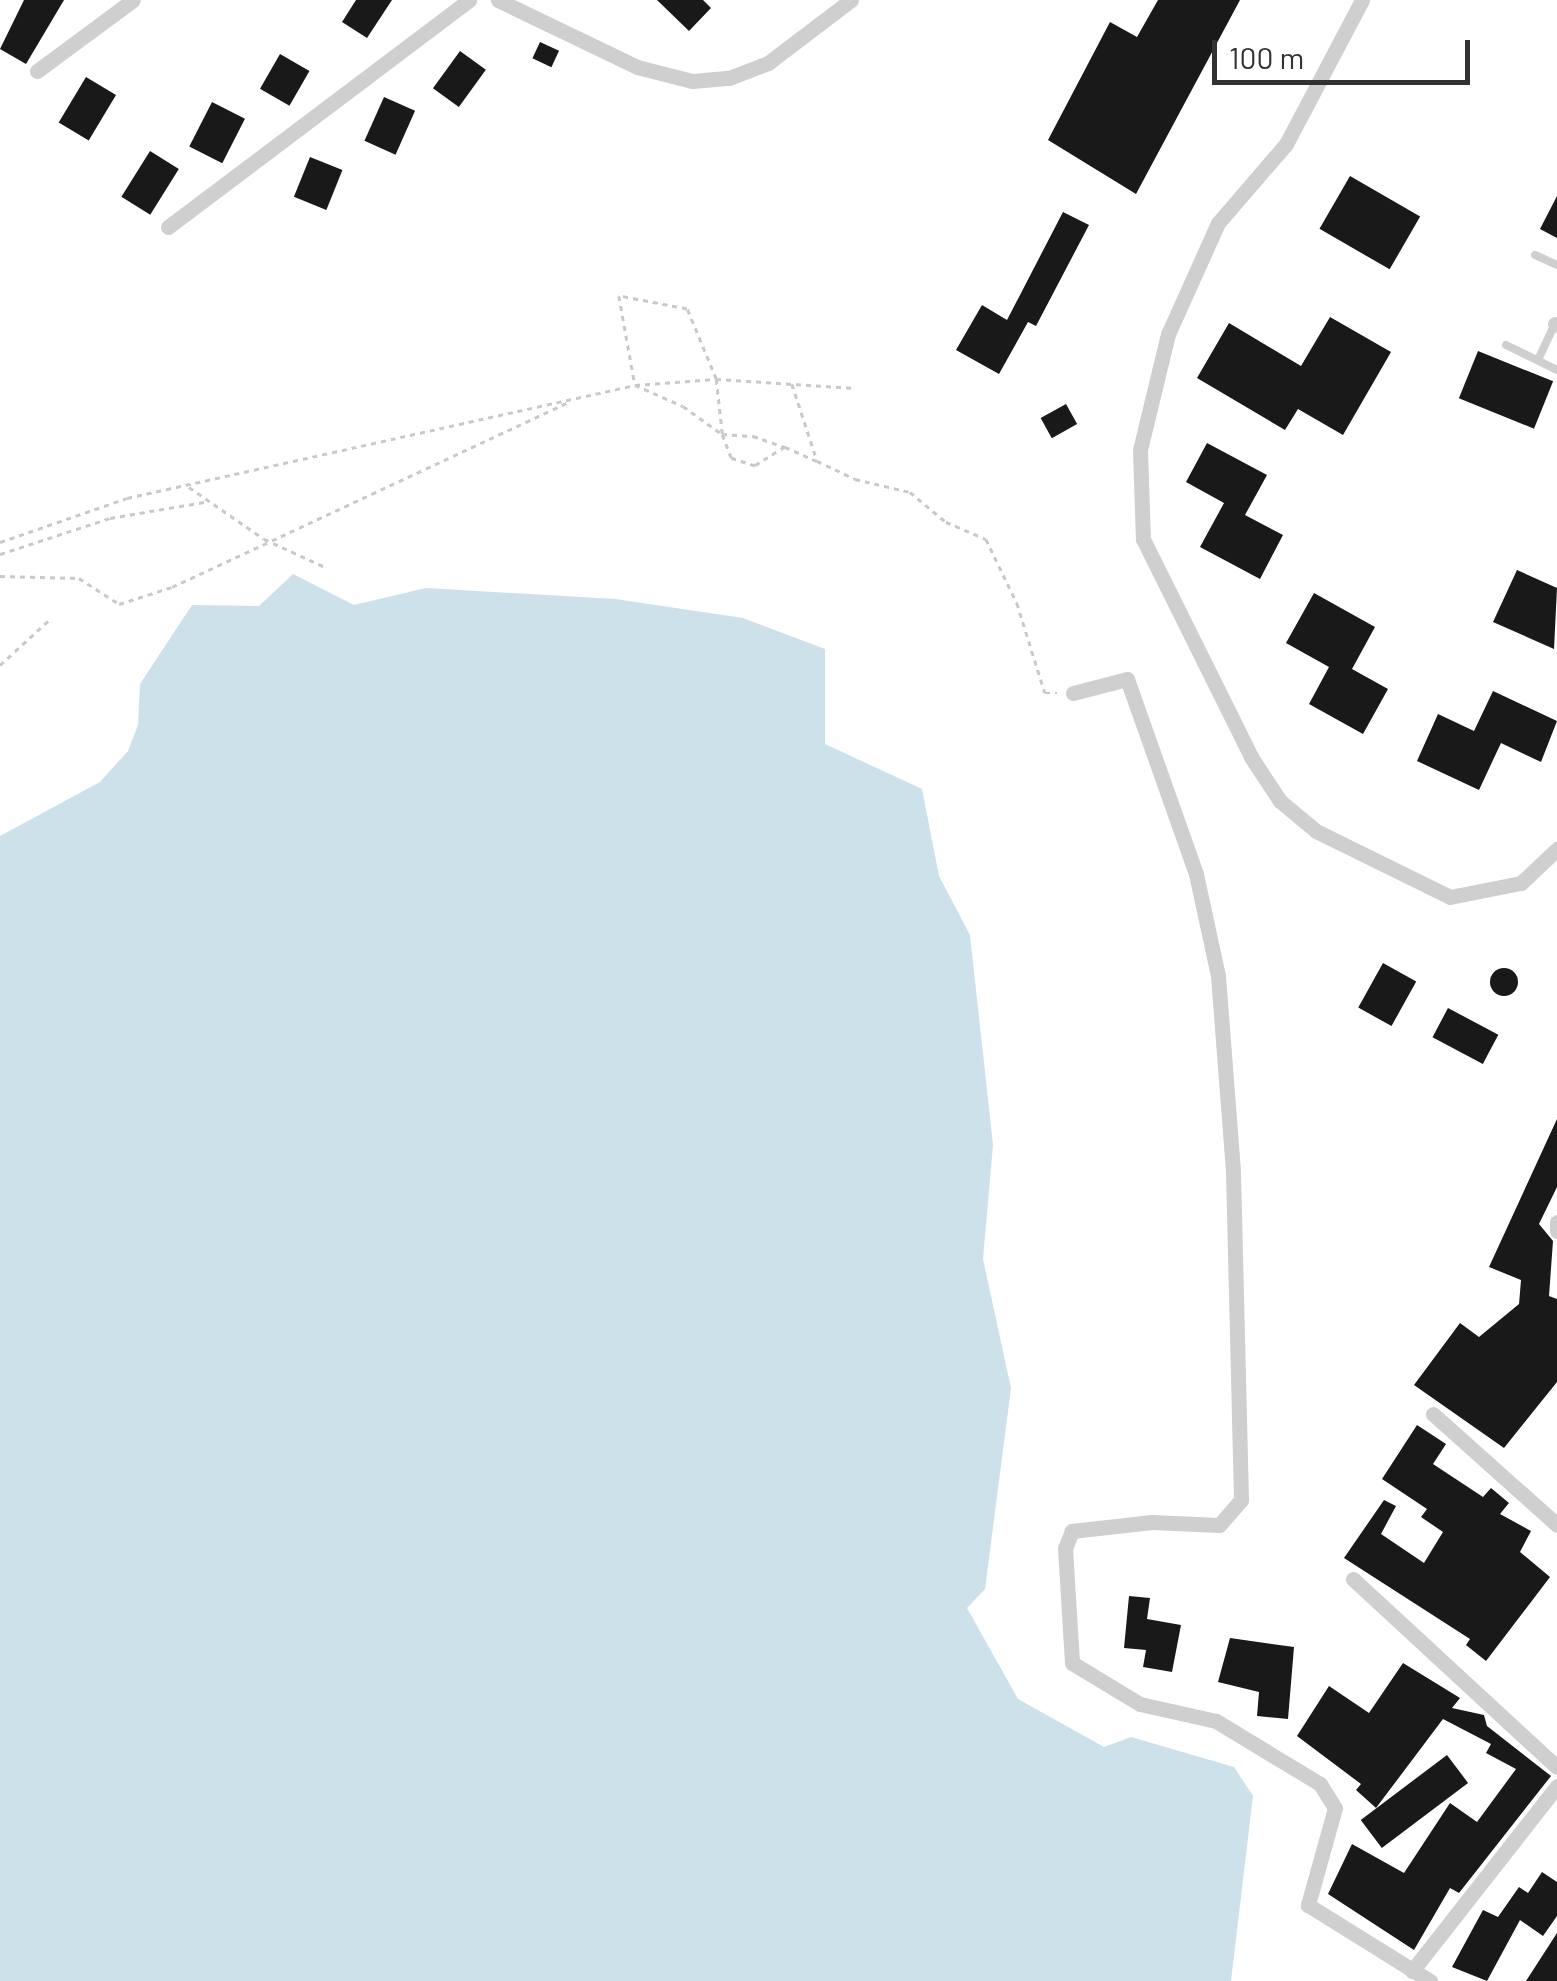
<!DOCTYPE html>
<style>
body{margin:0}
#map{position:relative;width:1557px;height:1981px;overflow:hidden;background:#fff;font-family:Barlow,sans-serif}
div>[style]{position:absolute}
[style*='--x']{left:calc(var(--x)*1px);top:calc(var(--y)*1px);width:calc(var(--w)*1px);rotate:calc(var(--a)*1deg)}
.water>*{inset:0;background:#cde1ea}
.building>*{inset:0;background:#191919;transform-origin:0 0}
.round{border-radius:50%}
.path>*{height:2.5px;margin-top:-1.25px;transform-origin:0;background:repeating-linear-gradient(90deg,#c9c9c9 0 5px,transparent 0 10px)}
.service>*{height:8px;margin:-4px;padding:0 4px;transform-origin:4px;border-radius:4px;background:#cfcfcf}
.minor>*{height:15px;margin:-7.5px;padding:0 7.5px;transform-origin:7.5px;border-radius:7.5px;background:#cfcfcf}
span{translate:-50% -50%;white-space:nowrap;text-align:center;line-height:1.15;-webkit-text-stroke:10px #fff;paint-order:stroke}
.scale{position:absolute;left:1212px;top:40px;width:258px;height:45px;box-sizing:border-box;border:5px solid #323232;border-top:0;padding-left:12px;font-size:30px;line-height:35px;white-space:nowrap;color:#323232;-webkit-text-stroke:8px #fff;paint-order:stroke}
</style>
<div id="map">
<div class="water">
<i style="clip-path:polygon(293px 574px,354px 605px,426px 588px,615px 599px,743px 618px,825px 649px,825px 744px,922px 789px,939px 876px,970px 935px,993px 1145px,983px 1259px,1011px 1388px,985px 1589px,967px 1608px,1018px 1699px,1104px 1747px,1131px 1737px,1234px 1767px,1253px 1796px,1231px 1981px,0 1981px,0 836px,100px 782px,128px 751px,138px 725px,140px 684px,192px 605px,259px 606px)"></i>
</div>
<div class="building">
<i style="clip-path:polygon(24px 0,64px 0,26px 64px,0 49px)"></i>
<i style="clip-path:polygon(356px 0,392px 0,367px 38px,342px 22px)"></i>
<i style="clip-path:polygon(657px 0,703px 0,711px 8px,689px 31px)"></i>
<i style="clip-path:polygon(1158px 0,1240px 0,1136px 194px,1048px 140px,1110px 22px,1137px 37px)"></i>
<i style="left:540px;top:42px;width:21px;height:18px;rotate:25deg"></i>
<i style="left:460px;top:51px;width:32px;height:46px;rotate:36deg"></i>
<i style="left:280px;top:54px;width:34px;height:40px;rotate:30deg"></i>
<i style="left:86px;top:77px;width:35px;height:53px;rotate:31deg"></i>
<i style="left:384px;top:97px;width:34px;height:48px;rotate:24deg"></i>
<i style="left:212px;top:102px;width:37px;height:50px;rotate:27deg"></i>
<i style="left:150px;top:151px;width:34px;height:54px;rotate:32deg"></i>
<i style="left:310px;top:157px;width:35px;height:43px;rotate:22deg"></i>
<i style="left:1350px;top:176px;width:81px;height:61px;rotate:30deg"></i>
<i style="clip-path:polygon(1557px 196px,1557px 238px,1540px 229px)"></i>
<i style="clip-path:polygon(1063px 212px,1089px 225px,1036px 326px,1028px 322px,999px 374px,956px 350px,982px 305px,1007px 320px)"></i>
<i style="clip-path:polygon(1330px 317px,1391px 352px,1343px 435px,1298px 409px,1285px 430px,1197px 378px,1229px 323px,1301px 366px)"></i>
<i style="left:1478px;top:351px;width:81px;height:51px;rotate:22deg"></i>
<i style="left:1066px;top:404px;width:23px;height:29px;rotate:61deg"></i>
<i style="clip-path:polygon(1207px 443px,1267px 475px,1245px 515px,1283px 535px,1260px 579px,1200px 547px,1224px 503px,1186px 482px)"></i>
<i style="clip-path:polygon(1517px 570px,1557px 588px,1554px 649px,1493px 622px)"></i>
<i style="clip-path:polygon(1314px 593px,1375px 627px,1352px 669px,1388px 689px,1363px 734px,1309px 704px,1329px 667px,1286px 643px)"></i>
<i style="clip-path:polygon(1493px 691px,1557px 721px,1541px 762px,1501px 743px,1479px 790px,1417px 761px,1438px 714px,1474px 731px)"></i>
<i style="left:1383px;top:963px;width:38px;height:51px;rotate:29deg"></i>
<i class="round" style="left:1490px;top:968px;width:28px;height:28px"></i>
<i style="left:1448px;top:1008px;width:57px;height:33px;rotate:28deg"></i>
<i style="clip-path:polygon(1557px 1119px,1557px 1187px,1539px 1224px,1553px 1241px,1549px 1296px,1557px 1299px,1557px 1382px,1504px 1448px,1414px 1385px,1460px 1323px,1479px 1337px,1519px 1304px,1521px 1280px,1489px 1267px)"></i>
<i style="clip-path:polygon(1417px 1425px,1446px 1444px,1433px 1464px,1483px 1497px,1491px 1488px,1509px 1503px,1500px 1514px,1531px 1531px,1520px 1552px,1550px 1577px,1486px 1661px,1466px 1645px,1470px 1639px,1344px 1558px,1384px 1500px,1396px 1506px,1381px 1534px,1424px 1563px,1443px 1532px,1421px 1517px,1427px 1509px,1382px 1479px)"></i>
<i style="clip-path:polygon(1129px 1596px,1150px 1598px,1147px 1619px,1181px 1625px,1172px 1672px,1143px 1667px,1146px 1650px,1124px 1648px)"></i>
<i style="clip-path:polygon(1230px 1638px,1294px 1647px,1288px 1719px,1257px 1716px,1259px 1692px,1218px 1682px)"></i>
<i style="clip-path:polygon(1403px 1663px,1460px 1698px,1452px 1708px,1484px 1715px,1487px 1726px,1551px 1776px,1459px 1893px,1450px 1888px,1414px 1950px,1328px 1894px,1352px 1844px,1404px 1873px,1450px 1803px,1477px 1822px,1516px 1769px,1486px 1753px,1491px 1744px,1443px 1719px,1376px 1808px,1356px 1790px,1361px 1784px,1297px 1736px,1329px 1686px,1369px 1713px)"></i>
<i style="left:1447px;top:1755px;width:35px;height:108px;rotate:53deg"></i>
<i style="clip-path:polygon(1542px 1872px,1557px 1882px,1557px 1916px,1543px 1936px,1520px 1920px,1487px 1981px,1452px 1967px,1483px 1910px,1498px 1917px,1519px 1887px,1528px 1893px)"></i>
<i style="clip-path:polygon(1557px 1933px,1557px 1981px,1526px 1981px)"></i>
</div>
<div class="path">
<i style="--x:792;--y:384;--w:77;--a:71.8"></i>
<i style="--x:785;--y:447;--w:36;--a:148"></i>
<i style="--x:755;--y:466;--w:25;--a:-162"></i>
<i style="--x:731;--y:458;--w:26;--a:-111"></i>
<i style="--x:722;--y:434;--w:55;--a:-96.2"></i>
<i style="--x:716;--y:379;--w:76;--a:-112.5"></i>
<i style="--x:687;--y:309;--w:69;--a:-169.2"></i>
<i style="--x:619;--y:296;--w:90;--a:79.8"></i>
<i style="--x:635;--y:385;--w:52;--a:23.6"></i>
<i style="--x:683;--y:406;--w:48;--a:35.7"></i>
<i style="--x:722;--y:434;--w:31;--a:4"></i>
<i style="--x:753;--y:436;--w:34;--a:19"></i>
<i style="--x:785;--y:447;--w:35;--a:24"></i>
<i style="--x:817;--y:461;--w:42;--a:25.3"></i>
<i style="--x:855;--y:479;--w:57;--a:13.3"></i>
<i style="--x:910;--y:492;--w:47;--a:39.8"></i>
<i style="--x:946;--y:522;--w:43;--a:23"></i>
<i style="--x:986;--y:539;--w:71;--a:64.2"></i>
<i style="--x:1017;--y:603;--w:94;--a:72.7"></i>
<i style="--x:1045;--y:693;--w:12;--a:0"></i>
<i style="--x:189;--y:487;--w:91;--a:34.7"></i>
<i style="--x:264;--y:539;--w:67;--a:24.7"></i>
<i style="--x:0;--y:542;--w:134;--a:-19.1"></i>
<i style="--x:127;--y:498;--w:520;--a:-12.54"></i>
<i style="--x:635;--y:385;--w:81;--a:-4.2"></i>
<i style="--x:716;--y:379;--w:139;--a:3.7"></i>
<i style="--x:0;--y:554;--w:116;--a:-18.1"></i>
<i style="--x:110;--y:518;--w:100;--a:-9.7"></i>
<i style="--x:0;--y:576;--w:79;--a:1.5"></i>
<i style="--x:79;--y:578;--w:48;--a:33"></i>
<i style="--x:119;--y:604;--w:56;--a:-17.8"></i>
<i style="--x:172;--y:587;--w:436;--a:-25"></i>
<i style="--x:0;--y:665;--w:68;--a:-42.6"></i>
</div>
<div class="service">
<i style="--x:1535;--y:255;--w:24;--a:24"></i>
<i style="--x:1506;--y:345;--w:57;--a:26.1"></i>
<i style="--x:1538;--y:360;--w:40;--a:-65"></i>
</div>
<div class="minor">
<i style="--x:498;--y:0;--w:154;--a:25.7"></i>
<i style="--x:637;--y:67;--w:57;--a:14.3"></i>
<i style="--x:692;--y:81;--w:37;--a:-5"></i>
<i style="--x:729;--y:78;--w:42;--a:-21"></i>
<i style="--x:768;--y:63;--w:104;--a:-37.2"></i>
<i style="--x:1362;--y:0;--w:163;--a:117.8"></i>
<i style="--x:1286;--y:144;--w:104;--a:130.7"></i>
<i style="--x:1218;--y:223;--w:122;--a:114.2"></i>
<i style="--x:1168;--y:334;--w:119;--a:103.6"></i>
<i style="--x:1140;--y:450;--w:89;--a:88.1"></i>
<i style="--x:1143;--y:539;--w:243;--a:63.6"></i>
<i style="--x:1251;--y:757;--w:53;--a:56.6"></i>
<i style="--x:1280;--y:801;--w:47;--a:39.8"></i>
<i style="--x:1316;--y:831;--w:149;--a:26.2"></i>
<i style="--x:1450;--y:897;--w:72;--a:-11.2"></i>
<i style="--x:1521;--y:883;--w:50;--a:-43.4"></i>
<i style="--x:37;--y:71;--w:119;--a:-36.5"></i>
<i style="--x:168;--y:227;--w:377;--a:-37"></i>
<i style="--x:1555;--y:324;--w:2;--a:27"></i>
<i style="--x:1073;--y:693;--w:56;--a:-14.5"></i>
<i style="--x:1127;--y:679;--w:207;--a:70.5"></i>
<i style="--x:1196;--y:874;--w:104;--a:77.8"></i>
<i style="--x:1218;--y:976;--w:197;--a:85.6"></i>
<i style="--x:1233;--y:1172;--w:328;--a:88.6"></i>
<i style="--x:1241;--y:1500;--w:33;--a:131"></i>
<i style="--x:1219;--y:1525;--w:67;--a:-177.4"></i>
<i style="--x:1152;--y:1522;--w:81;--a:173.6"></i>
<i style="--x:1072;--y:1531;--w:18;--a:112"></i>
<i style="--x:1065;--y:1548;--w:115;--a:86.5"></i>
<i style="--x:1072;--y:1663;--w:79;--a:31.1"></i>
<i style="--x:1140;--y:1704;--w:78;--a:12.6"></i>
<i style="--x:1216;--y:1721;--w:122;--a:31.2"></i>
<i style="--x:1320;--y:1784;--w:28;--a:58"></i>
<i style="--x:1335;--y:1808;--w:101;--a:105.6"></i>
<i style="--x:1308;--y:1905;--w:144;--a:31.9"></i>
<i style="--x:1557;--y:1222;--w:9;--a:90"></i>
<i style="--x:1433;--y:1414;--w:166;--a:41.8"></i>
<i style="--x:1353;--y:1579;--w:277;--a:42.7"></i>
<i style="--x:1412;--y:1971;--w:235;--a:-51.9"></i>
</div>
<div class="scale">100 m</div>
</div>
